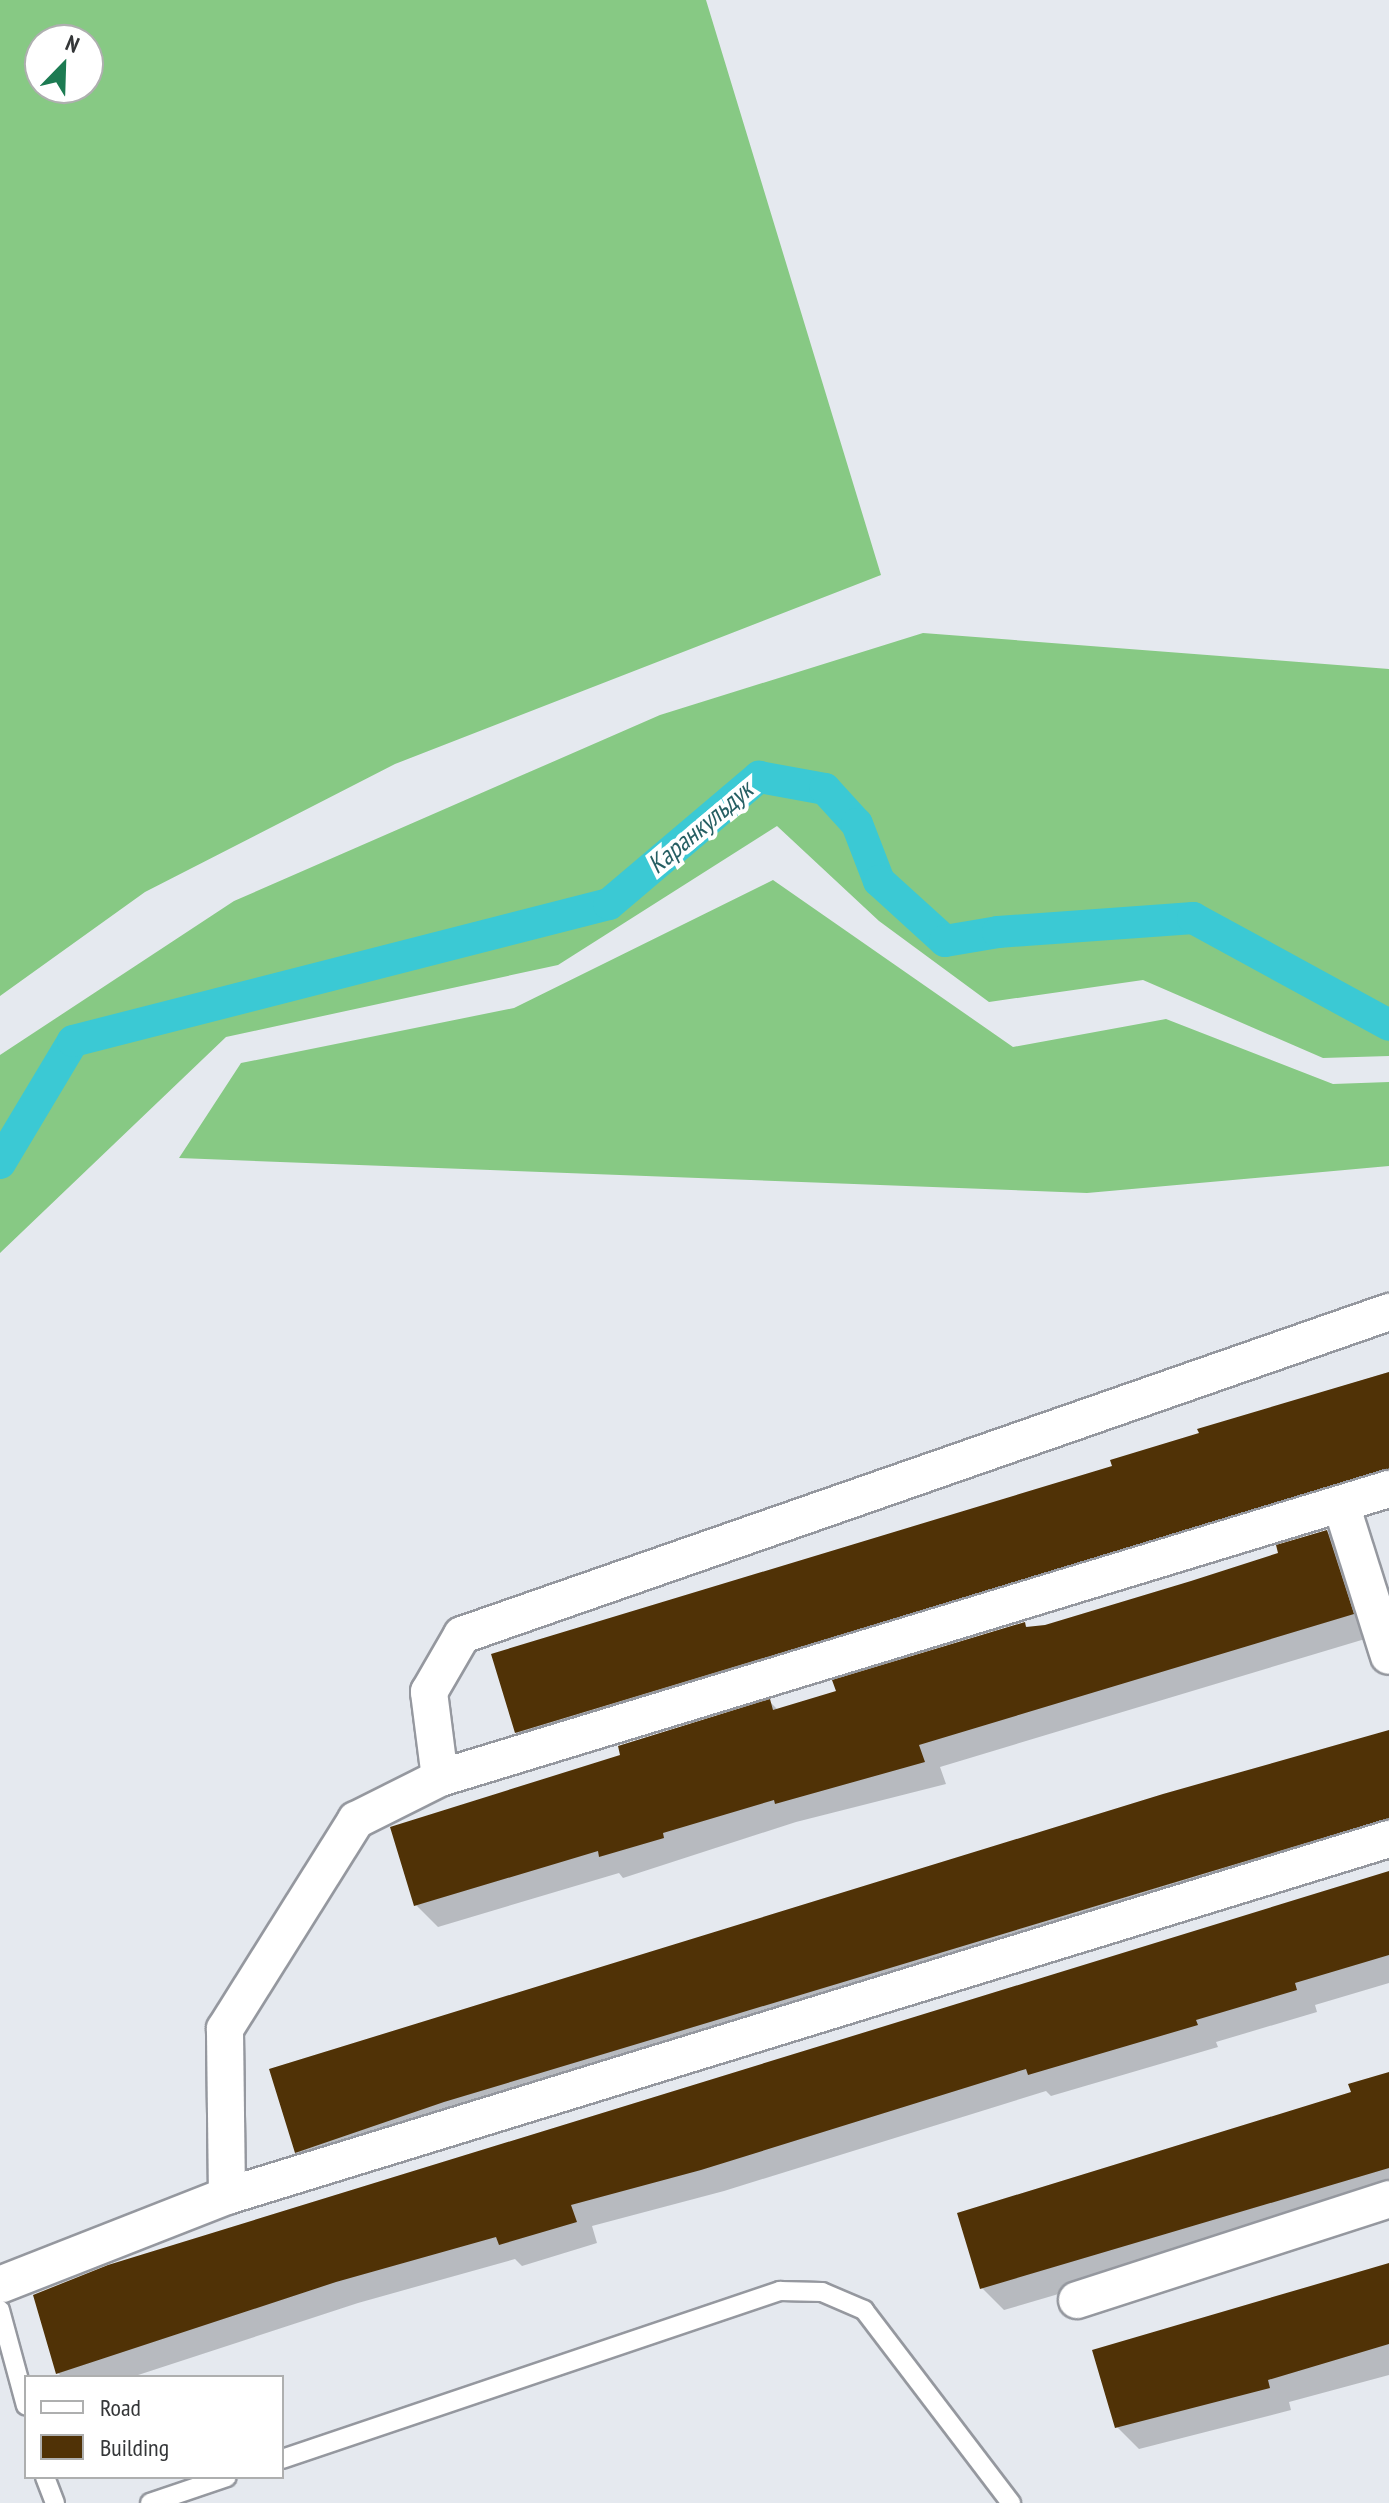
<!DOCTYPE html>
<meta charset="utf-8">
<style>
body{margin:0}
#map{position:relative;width:1389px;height:2503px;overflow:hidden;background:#e5e9ef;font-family:"PT Sans Narrow",sans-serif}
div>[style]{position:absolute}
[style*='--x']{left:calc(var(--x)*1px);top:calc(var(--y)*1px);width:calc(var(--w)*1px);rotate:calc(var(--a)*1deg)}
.forest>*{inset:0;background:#87c984}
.shadow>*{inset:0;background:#0003}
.canal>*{height:32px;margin:-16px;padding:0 16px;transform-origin:16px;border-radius:16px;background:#3bc9d4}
.building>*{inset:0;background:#503206}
.roads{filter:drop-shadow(2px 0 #95989f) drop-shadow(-2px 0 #95989f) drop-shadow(0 2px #95989f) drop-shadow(0 -2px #95989f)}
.service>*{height:18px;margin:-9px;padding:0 9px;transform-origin:9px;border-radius:9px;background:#fff}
.minor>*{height:36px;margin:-18px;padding:0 18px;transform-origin:18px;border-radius:18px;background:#fff}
span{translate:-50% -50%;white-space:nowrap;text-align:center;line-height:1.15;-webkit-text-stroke:8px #fff;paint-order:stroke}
.water-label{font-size:26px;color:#265f63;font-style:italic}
.legend{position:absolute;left:24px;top:2375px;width:260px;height:104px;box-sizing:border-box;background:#fff;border:2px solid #aeafaf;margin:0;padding:10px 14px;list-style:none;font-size:24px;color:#343638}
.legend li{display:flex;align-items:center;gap:16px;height:40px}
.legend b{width:40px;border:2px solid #aeafaf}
.north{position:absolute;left:24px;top:24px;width:80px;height:80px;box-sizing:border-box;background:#fff;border:2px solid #aeafaf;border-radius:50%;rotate:23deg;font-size:22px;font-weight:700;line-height:32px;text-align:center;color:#343638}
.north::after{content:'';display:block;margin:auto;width:28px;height:36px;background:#1c7b52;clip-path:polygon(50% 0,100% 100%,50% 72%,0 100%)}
</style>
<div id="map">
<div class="forest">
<i style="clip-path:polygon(evenodd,0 0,706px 0,881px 575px,395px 764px,145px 892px,0 996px,0 0,40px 40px,88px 40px,88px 88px,40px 88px,40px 40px)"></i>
<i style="clip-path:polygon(923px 633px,1389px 669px,1389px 1056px,1323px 1058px,1143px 980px,989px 1002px,879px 921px,777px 826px,558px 965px,226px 1037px,0 1253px,0 1055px,234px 901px,660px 715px)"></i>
<i style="clip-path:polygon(773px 880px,1013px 1047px,1166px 1019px,1333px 1084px,1389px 1082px,1389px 1166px,1087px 1193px,179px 1158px,241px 1063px,514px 1008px)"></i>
</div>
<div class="shadow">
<i style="clip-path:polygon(1389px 1372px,1389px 1496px,539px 1754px,516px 1732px,1114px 1467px,1201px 1435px,1200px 1430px)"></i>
<i style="clip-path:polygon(1327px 1532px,1349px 1554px,1375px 1636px,940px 1767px,946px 1784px,796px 1822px,623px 1878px,619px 1873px,438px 1927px,416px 1905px,623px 1756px,770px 1702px,778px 1710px,838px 1693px,1024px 1624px,1029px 1629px,1046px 1627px,1281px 1554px)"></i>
<i style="clip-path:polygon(1389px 1732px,1389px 1847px,319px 2174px,296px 2152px)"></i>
<i style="clip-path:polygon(1389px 1873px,1389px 1983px,1315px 2005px,1317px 2012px,1216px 2042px,1218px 2047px,1051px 2096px,1046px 2091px,724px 2191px,592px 2226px,597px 2243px,522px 2266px,515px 2259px,358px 2303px,132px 2377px,62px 2377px,58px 2373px)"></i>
<i style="clip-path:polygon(1389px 2073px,1389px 2197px,1004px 2310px,982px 2288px)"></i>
<i style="clip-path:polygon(1389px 2265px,1389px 2375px,1289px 2402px,1291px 2410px,1139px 2449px,1117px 2427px)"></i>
</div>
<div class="canal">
<i style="--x:0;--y:1163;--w:142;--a:-59.1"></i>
<i style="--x:73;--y:1041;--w:553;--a:-14.34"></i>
<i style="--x:609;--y:904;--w:197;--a:-40.3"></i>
<i style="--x:759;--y:777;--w:67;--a:10.3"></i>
<i style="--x:825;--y:789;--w:47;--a:47.6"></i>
<i style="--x:857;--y:824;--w:61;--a:68.9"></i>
<i style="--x:879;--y:881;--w:89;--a:42.3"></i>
<i style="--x:945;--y:941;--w:54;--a:-9.6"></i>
<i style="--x:998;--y:932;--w:196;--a:-4.1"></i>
<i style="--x:1193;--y:918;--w:223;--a:28.6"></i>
</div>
<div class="building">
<i style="clip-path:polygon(1389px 1372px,1389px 1469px,515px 1733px,491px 1654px,1112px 1466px,1110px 1460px,1199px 1433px,1197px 1429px)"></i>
<i style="clip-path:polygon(1327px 1530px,1354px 1614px,919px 1745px,925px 1762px,775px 1804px,774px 1800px,663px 1833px,664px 1838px,599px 1857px,598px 1851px,414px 1906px,390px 1827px,620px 1755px,618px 1746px,770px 1699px,773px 1710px,836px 1691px,832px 1680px,1025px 1622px,1026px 1627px,1045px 1625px,1191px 1581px,1278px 1553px,1276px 1545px)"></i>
<i style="clip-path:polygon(1389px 1730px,1389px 1818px,444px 2102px,295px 2153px,269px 2069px,1163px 1794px)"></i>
<i style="clip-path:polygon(1389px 1871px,1389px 1955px,1295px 1983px,1297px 1990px,1196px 2020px,1198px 2025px,1028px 2075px,1026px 2069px,701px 2170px,571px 2205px,577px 2222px,499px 2245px,496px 2237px,336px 2282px,56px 2374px,33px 2295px,108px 2265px)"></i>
<i style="clip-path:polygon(1389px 2072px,1389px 2168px,980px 2289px,957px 2213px,1351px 2092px,1348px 2084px)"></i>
<i style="clip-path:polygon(1389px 2263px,1389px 2344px,1268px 2380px,1270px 2388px,1115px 2428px,1092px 2350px)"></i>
</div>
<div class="roads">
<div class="service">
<i style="--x:0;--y:2310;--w:99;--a:74.8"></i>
<i style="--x:282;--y:2459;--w:526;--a:-18.64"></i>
<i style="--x:780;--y:2291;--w:42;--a:1.4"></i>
<i style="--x:822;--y:2292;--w:46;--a:23.2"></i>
<i style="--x:864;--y:2310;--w:243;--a:52.7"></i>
<i style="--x:45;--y:2477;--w:28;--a:69"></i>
<i style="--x:150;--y:2503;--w:81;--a:-18.7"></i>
</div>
<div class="minor">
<i style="--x:1341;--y:1504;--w:159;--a:72.5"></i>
<i style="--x:440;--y:1778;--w:87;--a:-97.3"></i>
<i style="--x:429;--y:1692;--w:66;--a:-59.9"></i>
<i style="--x:462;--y:1635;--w:982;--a:-19.21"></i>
<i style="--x:227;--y:2196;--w:167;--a:-90.7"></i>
<i style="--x:225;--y:2029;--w:247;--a:-57.9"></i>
<i style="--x:356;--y:1820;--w:94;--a:-26.6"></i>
<i style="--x:440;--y:1778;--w:992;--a:-16.94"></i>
<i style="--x:2;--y:2284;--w:242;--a:-21.4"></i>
<i style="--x:227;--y:2196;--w:1216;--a:-17.08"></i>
<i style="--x:1077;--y:2300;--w:328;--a:-17.9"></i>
</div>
</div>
<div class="water-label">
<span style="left:700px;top:827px;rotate:-40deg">Каранкульдук</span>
</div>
<ul class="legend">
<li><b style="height:10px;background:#fff"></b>Road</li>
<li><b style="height:22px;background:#503206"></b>Building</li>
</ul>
<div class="north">N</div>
</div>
